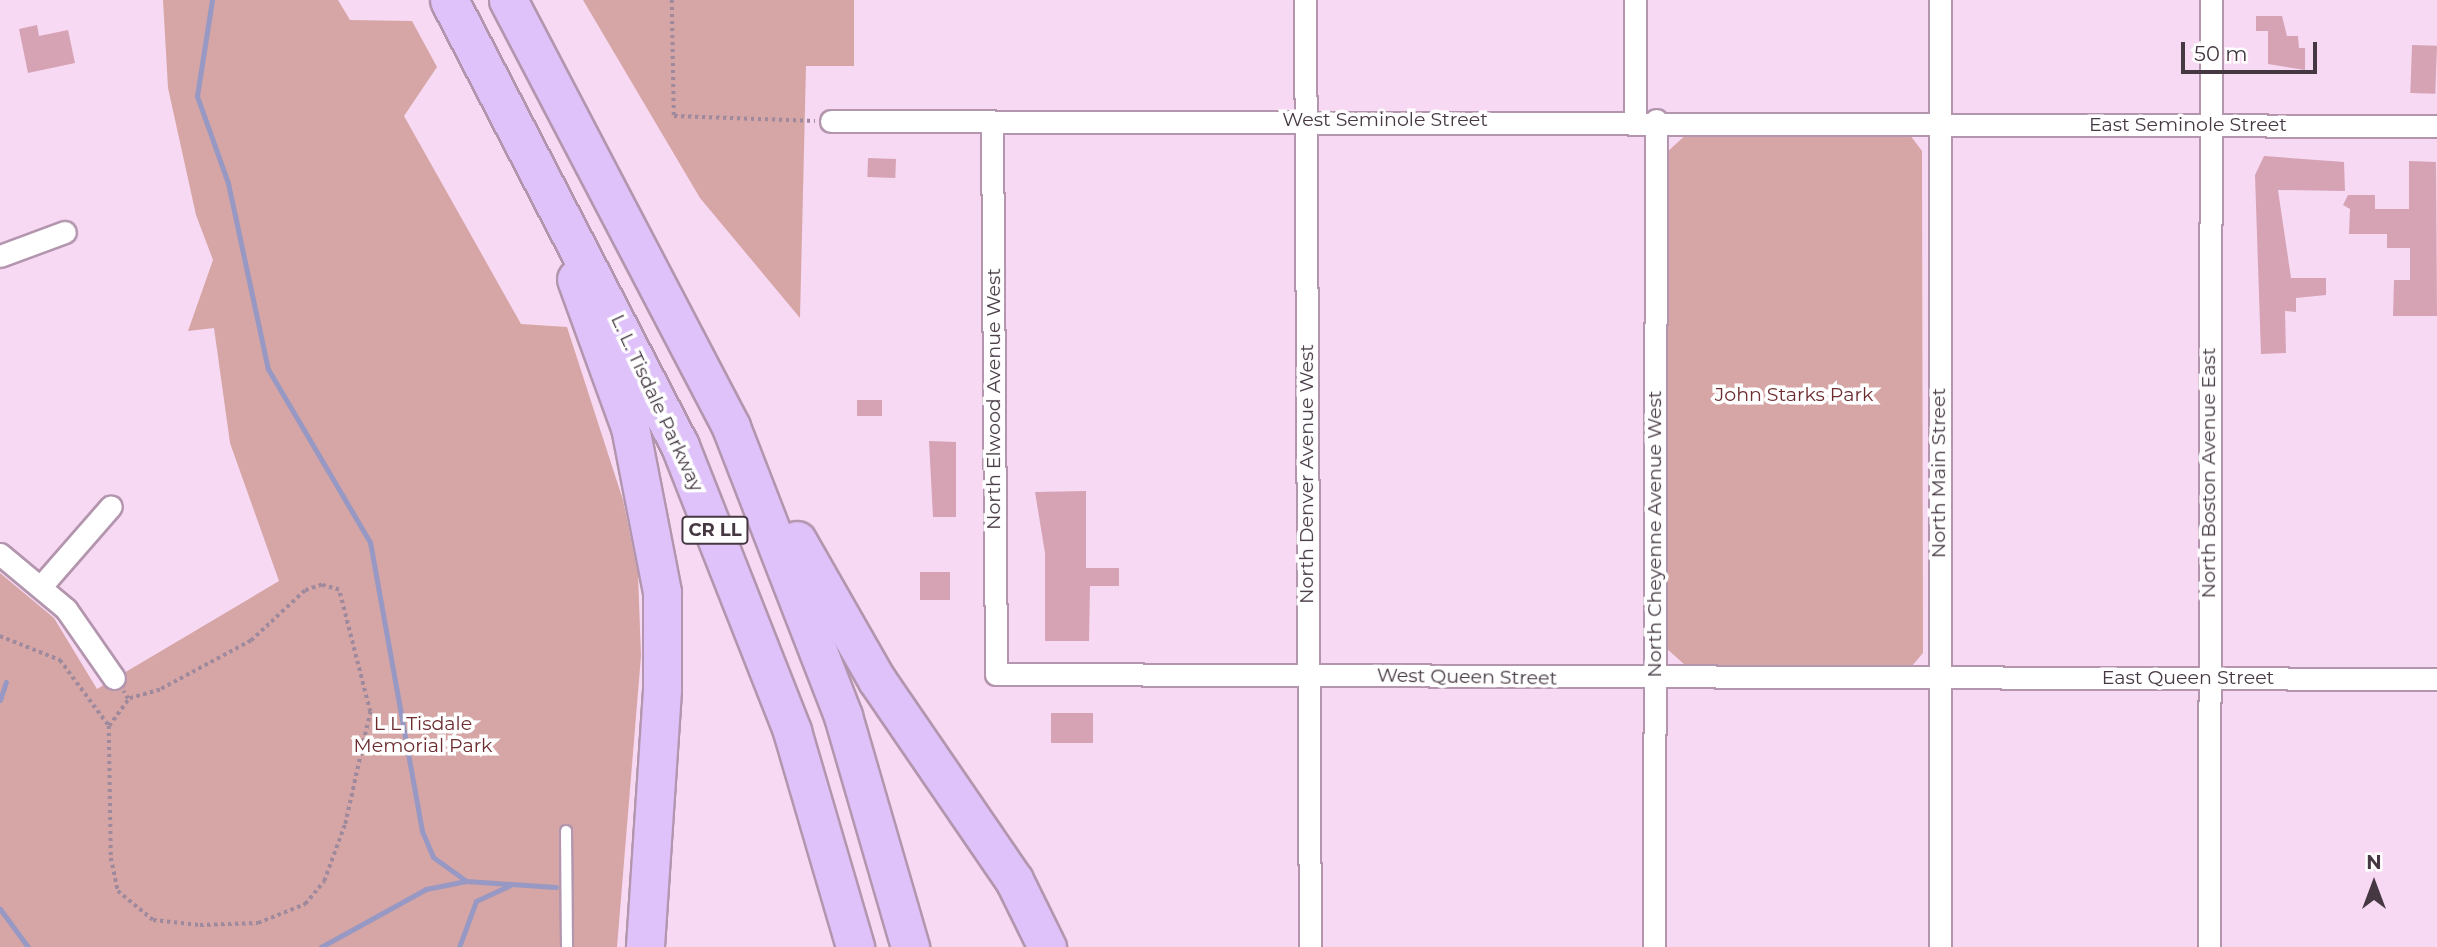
<!DOCTYPE html>
<style>
body{margin:0}
#map{position:relative;width:2437px;height:947px;overflow:hidden;background:#f8d9f3;font-family:Montserrat,sans-serif}
div>[style]{position:absolute}
[style*='--x']{left:calc(var(--x)*1px);top:calc(var(--y)*1px);width:calc(var(--w)*1px);rotate:calc(var(--a)*1deg)}
.green>*{inset:0;background:#d5a6a5}
.stream>*{height:5px;margin:-2.5px;padding:0 2.5px;transform-origin:2.5px;border-radius:2.5px;background:#9798c3}
.building>*{inset:0;background:#d5a3b4;transform-origin:0 0}
.path>*{height:3.5px;margin-top:-1.75px;transform-origin:0;background:repeating-linear-gradient(90deg,#9f899c 0 3.5px,transparent 0 7px)}
.roads{filter:drop-shadow(2px 0 #b396ae) drop-shadow(-2px 0 #b396ae) drop-shadow(0 2px #b396ae) drop-shadow(0 -2px #b396ae)}
.service>*{height:10px;margin:-5px;padding:0 5px;transform-origin:5px;border-radius:5px;background:#fff}
.minor>*{height:21px;margin:-10.5px;padding:0 10.5px;transform-origin:10.5px;border-radius:10.5px;background:#fff}
.motorway>*{height:37px;margin:-18.5px;padding:0 18.5px;transform-origin:18.5px;border-radius:18.5px;background:#dec2f9}
span{translate:-50% -50%;white-space:nowrap;text-align:center;line-height:1.15;-webkit-text-stroke:7px #fff;paint-order:stroke}
.shield-label span{padding:2px 5px;background:#fff;border:2px solid;border-radius:5px;-webkit-text-stroke-width:0}
.shield-label{font-size:18px;color:#453843;font-weight:700}
.street-label{font-size:19px;color:#453843}
.park-label{font-size:19px;color:#6d2c2f}
.north{position:absolute;left:2339px;top:849px;width:70px;height:70px;-webkit-text-stroke:5px #fff;paint-order:stroke;rotate:0deg;font-size:19px;font-weight:700;line-height:28px;text-align:center;color:#453843}
.north::after{content:'';display:block;margin:auto;width:24px;height:32px;background:#453843;clip-path:polygon(50% 0,100% 100%,50% 72%,0 100%)}
.scale{position:absolute;left:2181px;top:42px;width:136px;height:32px;box-sizing:border-box;border:4px solid #453843;border-top:0;padding-left:9px;font-size:21px;line-height:24px;white-space:nowrap;color:#453843;-webkit-text-stroke:5px #fff;paint-order:stroke}
</style>
<div id="map">
<div class="green">
<i style="clip-path:polygon(163px 0,338px 0,350px 20px,412px 21px,437px 67px,404px 116px,521px 324px,567px 327px,623px 500px,638px 574px,641px 656px,617px 947px,0 947px,0 573px,54px 618px,97px 689px,279px 581px,230px 443px,214px 328px,188px 331px,213px 260px,196px 215px,168px 88px)"></i>
<i style="clip-path:polygon(583px 0,854px 0,854px 66px,806px 66px,800px 318px,700px 198px)"></i>
<i style="clip-path:polygon(1688px 133px,1910px 135px,1922px 151px,1923px 653px,1912px 666px,1685px 665px,1666px 648px,1667px 152px)"></i>
</div>
<div class="stream">
<i style="--x:212;--y:0;--w:97;--a:98.9"></i>
<i style="--x:197;--y:96;--w:92;--a:70.4"></i>
<i style="--x:228;--y:183;--w:190;--a:77.9"></i>
<i style="--x:268;--y:369;--w:201;--a:59.5"></i>
<i style="--x:370;--y:542;--w:294;--a:79.8"></i>
<i style="--x:422;--y:831;--w:28;--a:67"></i>
<i style="--x:433;--y:857;--w:41;--a:36"></i>
<i style="--x:0;--y:700;--w:19;--a:-72"></i>
<i style="--x:0;--y:909;--w:47;--a:53.6"></i>
<i style="--x:321;--y:947;--w:120;--a:-28.9"></i>
<i style="--x:426;--y:889;--w:41;--a:-11.3"></i>
<i style="--x:466;--y:881;--w:90;--a:3.8"></i>
<i style="--x:459;--y:947;--w:49;--a:-69.7"></i>
<i style="--x:476;--y:901;--w:38;--a:-25"></i>
</div>
<div class="building">
<i style="clip-path:polygon(2256px 16px,2282px 16px,2287px 36px,2298px 36px,2299px 48px,2305px 48px,2305px 70px,2268px 64px,2268px 31px,2256px 31px)"></i>
<i style="clip-path:polygon(37px 25px,39px 36px,68px 30px,75px 63px,28px 73px,19px 29px)"></i>
<i style="left:2412px;top:45px;width:25px;height:48px;rotate:2deg"></i>
<i style="clip-path:polygon(2264px 156px,2344px 162px,2345px 191px,2278px 190px,2291px 278px,2326px 278px,2326px 295px,2296px 298px,2296px 312px,2285px 311px,2286px 353px,2261px 354px,2255px 175px)"></i>
<i style="left:868px;top:158px;width:28px;height:19px;rotate:2deg"></i>
<i style="clip-path:polygon(2409px 161px,2436px 162px,2437px 316px,2393px 316px,2394px 280px,2410px 280px,2410px 248px,2387px 248px,2387px 234px,2349px 234px,2350px 209px,2343px 205px,2348px 195px,2375px 195px,2375px 209px,2409px 209px)"></i>
<i style="left:857px;top:400px;width:25px;height:16px"></i>
<i style="clip-path:polygon(929px 441px,956px 442px,956px 517px,933px 517px)"></i>
<i style="clip-path:polygon(1086px 491px,1086px 568px,1119px 568px,1119px 586px,1090px 586px,1089px 641px,1045px 641px,1045px 553px,1035px 492px)"></i>
<i style="left:920px;top:572px;width:30px;height:28px"></i>
<i style="left:1051px;top:713px;width:42px;height:30px"></i>
</div>
<div class="path">
<i style="--x:672;--y:0;--w:116;--a:89"></i>
<i style="--x:674;--y:116;--w:141;--a:2"></i>
<i style="--x:0;--y:636;--w:65;--a:21.8"></i>
<i style="--x:60;--y:660;--w:82;--a:53.4"></i>
<i style="--x:109;--y:726;--w:132;--a:89.1"></i>
<i style="--x:111;--y:858;--w:34;--a:78"></i>
<i style="--x:118;--y:891;--w:45;--a:39.6"></i>
<i style="--x:153;--y:920;--w:47;--a:6.1"></i>
<i style="--x:200;--y:925;--w:58;--a:-2"></i>
<i style="--x:258;--y:923;--w:51;--a:-22"></i>
<i style="--x:305;--y:904;--w:30;--a:-50"></i>
<i style="--x:324;--y:881;--w:61;--a:-69.8"></i>
<i style="--x:345;--y:824;--w:115;--a:-77.4"></i>
<i style="--x:370;--y:712;--w:126;--a:-104.3"></i>
<i style="--x:339;--y:590;--w:18;--a:-164"></i>
<i style="--x:322;--y:585;--w:18;--a:161"></i>
<i style="--x:305;--y:591;--w:74;--a:137.2"></i>
<i style="--x:251;--y:641;--w:103;--a:151.7"></i>
<i style="--x:160;--y:690;--w:33;--a:164"></i>
<i style="--x:128;--y:699;--w:9;--a:-122"></i>
<i style="--x:109;--y:726;--w:32;--a:-54"></i>
</div>
<div class="roads">
<div class="service">
<i style="--x:566;--y:831;--w:116;--a:89.5"></i>
</div>
<div class="minor">
<i style="--x:1305;--y:0;--w:947;--a:89.7"></i>
<i style="--x:1635;--y:0;--w:120;--a:90"></i>
<i style="--x:831;--y:121;--w:1606;--a:0.18"></i>
<i style="--x:992;--y:124;--w:550;--a:89.58"></i>
<i style="--x:996;--y:674;--w:1441;--a:0.2"></i>
<i style="--x:0;--y:256;--w:69;--a:-20.3"></i>
<i style="--x:0;--y:554;--w:86;--a:39.8"></i>
<i style="--x:66;--y:609;--w:84;--a:55.2"></i>
<i style="--x:43;--y:584;--w:103;--a:-48.9"></i>
<i style="--x:1654;--y:947;--w:827;--a:-89.86"></i>
<i style="--x:1940;--y:947;--w:947;--a:-90"></i>
<i style="--x:2209;--y:947;--w:947;--a:-89.88"></i>
</div>
<div class="motorway">
<i style="--x:449;--y:0;--w:502;--a:62.62"></i>
<i style="--x:680;--y:446;--w:306;--a:68.5"></i>
<i style="--x:792;--y:731;--w:225;--a:73.7"></i>
<i style="--x:508;--y:0;--w:482;--a:62.4"></i>
<i style="--x:731;--y:427;--w:310;--a:68.8"></i>
<i style="--x:843;--y:716;--w:241;--a:73.8"></i>
<i style="--x:576;--y:279;--w:158;--a:70"></i>
<i style="--x:630;--y:427;--w:168;--a:79"></i>
<i style="--x:662;--y:592;--w:98;--a:90"></i>
<i style="--x:662;--y:690;--w:258;--a:93.8"></i>
<i style="--x:797;--y:540;--w:161;--a:60.3"></i>
<i style="--x:877;--y:680;--w:242;--a:55.6"></i>
<i style="--x:1014;--y:880;--w:75;--a:63.8"></i>
</div>
</div>
<div class="shield-label">
<span style="left:715px;top:530px">CR LL</span>
</div>
<div class="street-label">
<span style="left:1385px;top:120px">West Seminole Street</span>
<span style="left:2188px;top:125px">East Seminole Street</span>
<span style="left:994px;top:399px;rotate:-90deg">North Elwood Avenue West</span>
<span style="left:657px;top:403px;rotate:65deg">L. L. Tisdale Parkway</span>
<span style="left:1939px;top:473px;rotate:-90deg">North Main Street</span>
<span style="left:2209px;top:473px;rotate:-90deg">North Boston Avenue East</span>
<span style="left:1307px;top:474px;rotate:-90deg">North Denver Avenue West</span>
<span style="left:1655px;top:534px;rotate:-90deg">North Cheyenne Avenue West</span>
<span style="left:1467px;top:677px;rotate:1deg">West Queen Street</span>
<span style="left:2188px;top:678px">East Queen Street</span>
</div>
<div class="park-label">
<span style="left:1794px;top:395px">John Starks Park</span>
<span style="left:423px;top:735px">L L Tisdale<br>Memorial Park</span>
</div>
<div class="north">N</div>
<div class="scale">50 m</div>
</div>
